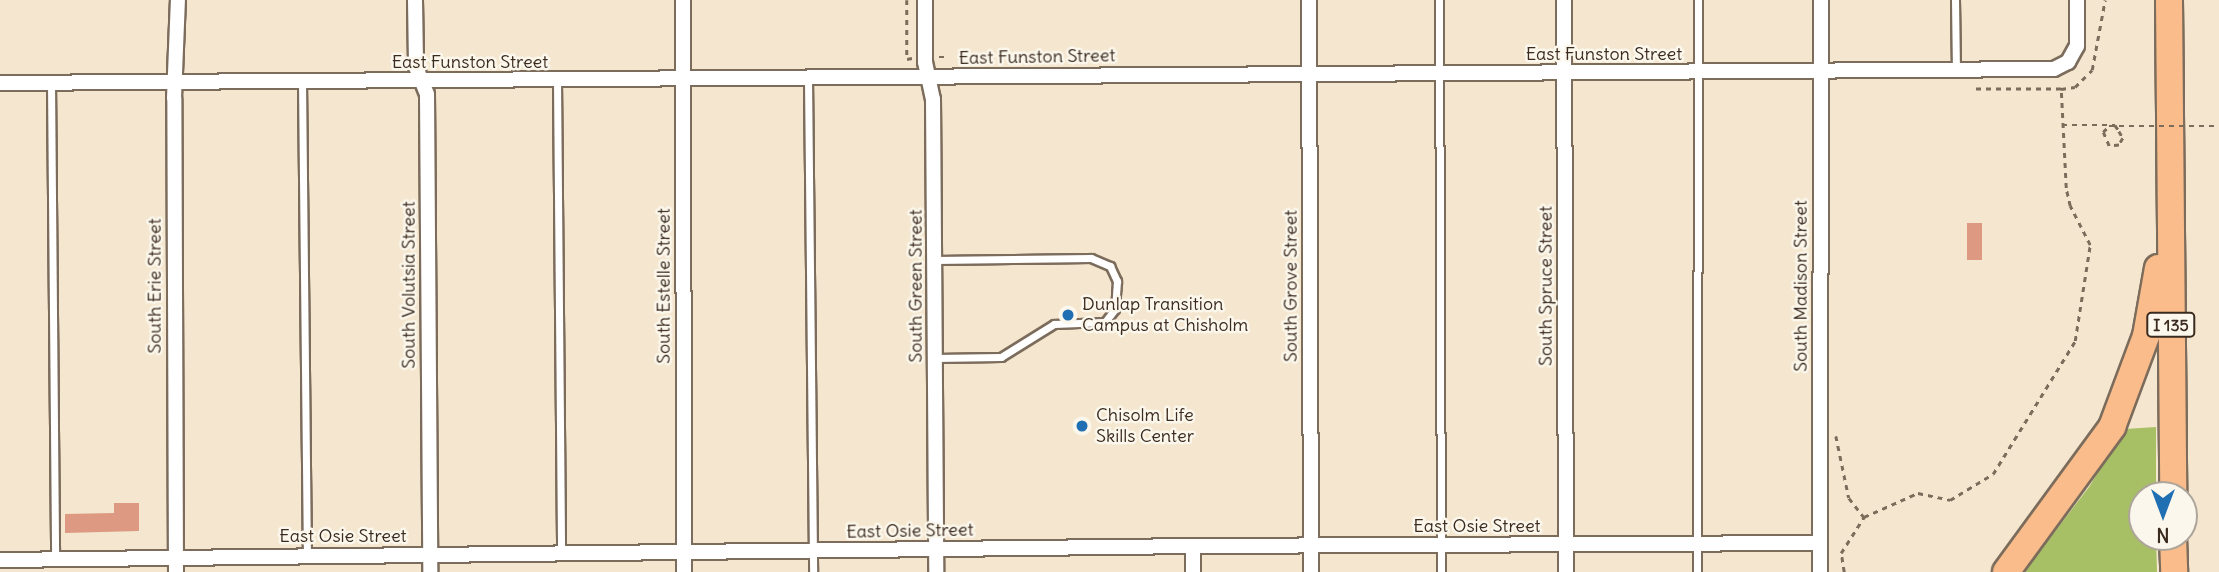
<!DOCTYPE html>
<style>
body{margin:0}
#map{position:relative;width:2219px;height:572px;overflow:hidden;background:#f5e7cf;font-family:Delius,sans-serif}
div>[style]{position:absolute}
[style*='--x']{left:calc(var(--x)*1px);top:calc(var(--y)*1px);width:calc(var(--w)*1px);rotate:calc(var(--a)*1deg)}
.green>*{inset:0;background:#a8c065}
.building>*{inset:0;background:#dd9981;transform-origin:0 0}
.path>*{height:2.5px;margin-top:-1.25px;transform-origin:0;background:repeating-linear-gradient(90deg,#7c6c5c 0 5px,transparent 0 10px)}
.roads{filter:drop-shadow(2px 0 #7c6c5c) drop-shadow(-2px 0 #7c6c5c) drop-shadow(0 2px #7c6c5c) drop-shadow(0 -2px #7c6c5c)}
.service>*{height:7px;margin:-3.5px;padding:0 3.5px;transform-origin:3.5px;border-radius:3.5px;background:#fff}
.minor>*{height:14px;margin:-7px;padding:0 7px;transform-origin:7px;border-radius:7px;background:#fff}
.motorway>*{height:26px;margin:-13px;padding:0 13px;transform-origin:13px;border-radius:13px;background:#f9bc8a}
.path-bridge>*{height:2.5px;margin-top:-1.25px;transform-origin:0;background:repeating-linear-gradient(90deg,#7c6c5c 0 5px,transparent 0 10px)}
.dots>*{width:19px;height:19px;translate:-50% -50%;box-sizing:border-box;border:4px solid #fbf7ec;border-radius:50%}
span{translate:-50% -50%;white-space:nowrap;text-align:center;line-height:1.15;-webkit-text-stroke:5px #fbf7ec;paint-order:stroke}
.shield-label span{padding:2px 5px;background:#fbf7ec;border:2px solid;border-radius:5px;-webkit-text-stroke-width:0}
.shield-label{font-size:16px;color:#3b2a1e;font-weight:700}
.street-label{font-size:18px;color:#3b2a1e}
.poi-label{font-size:18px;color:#3b2a1e}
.left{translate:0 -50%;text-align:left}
.north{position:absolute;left:2128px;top:481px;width:70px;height:70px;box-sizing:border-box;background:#fbf7ec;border:2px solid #aea59a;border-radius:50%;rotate:180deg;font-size:19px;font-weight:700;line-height:28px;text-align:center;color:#3b2a1e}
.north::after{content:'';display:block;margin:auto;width:24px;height:32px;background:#1f6fb2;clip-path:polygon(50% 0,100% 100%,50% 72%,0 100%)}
</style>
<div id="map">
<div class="green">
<i style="clip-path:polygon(2156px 427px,2156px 495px,2142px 495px,2142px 537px,2156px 537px,2157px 572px,2024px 572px,2089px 487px,2125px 429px)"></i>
</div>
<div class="building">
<i style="left:1967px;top:223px;width:15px;height:37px"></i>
<i style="clip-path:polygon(114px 503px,139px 503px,139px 531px,65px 533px,65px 514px,114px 513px)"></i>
</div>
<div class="path">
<i style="--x:907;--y:0;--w:59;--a:90"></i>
<i style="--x:907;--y:59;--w:5;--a:-11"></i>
<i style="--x:939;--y:57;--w:8;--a:0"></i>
<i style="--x:2061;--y:89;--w:14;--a:-8"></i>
<i style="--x:2075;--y:87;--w:24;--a:-45"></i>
<i style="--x:2092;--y:70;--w:71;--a:-79.5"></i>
<i style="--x:2062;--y:125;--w:53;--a:0"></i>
<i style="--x:2115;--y:125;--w:7;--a:56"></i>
<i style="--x:1836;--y:436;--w:63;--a:78.2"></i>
<i style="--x:1849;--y:498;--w:24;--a:52"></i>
<i style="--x:1844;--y:572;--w:19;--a:-99"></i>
<i style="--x:1841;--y:553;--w:43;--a:-57.4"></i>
<i style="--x:1864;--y:517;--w:59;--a:-24"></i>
<i style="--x:1918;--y:493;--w:33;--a:12"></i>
<i style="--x:1950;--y:500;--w:50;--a:-31.2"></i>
<i style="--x:1993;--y:474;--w:156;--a:-58.3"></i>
<i style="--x:2075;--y:341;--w:97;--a:-81.1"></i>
<i style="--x:2090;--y:245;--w:44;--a:-117.1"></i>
<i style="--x:2070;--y:206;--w:18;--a:-103"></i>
<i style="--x:2066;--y:188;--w:99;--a:-92.9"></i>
<i style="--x:2061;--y:89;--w:88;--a:180"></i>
</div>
<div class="roads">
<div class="service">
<i style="--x:1439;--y:0;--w:572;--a:89.8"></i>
<i style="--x:1955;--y:0;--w:69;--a:89.2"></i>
<i style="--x:808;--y:79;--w:493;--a:89.4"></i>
<i style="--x:557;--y:81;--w:472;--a:89.5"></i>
<i style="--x:302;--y:82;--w:474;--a:89.4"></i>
<i style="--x:51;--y:83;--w:476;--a:89.5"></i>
<i style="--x:935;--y:260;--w:156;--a:-0.7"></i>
<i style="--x:1091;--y:258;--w:21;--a:23"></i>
<i style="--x:1110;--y:266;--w:17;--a:65"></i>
<i style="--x:1117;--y:281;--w:28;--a:94"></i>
<i style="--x:1115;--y:309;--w:16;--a:128"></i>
<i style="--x:1105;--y:322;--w:51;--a:177.8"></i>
<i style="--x:1054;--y:324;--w:62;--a:148.1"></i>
<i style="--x:1001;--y:357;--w:66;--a:179.1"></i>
<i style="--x:1697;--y:572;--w:572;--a:-89.9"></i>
</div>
<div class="minor">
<i style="--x:415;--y:0;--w:67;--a:89.1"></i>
<i style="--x:416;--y:67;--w:29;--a:68"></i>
<i style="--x:427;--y:94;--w:478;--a:89.6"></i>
<i style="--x:683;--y:0;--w:572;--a:89.9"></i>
<i style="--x:925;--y:0;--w:62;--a:90"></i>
<i style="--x:925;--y:62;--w:38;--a:78"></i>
<i style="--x:933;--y:99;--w:473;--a:89.6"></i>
<i style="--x:1309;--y:0;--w:572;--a:89.8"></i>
<i style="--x:1564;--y:0;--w:572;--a:89.8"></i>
<i style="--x:0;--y:83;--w:2054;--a:-0.39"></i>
<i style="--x:2054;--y:69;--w:16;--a:-27"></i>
<i style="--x:2068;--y:62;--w:18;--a:-61"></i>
<i style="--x:2077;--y:46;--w:46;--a:-90"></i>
<i style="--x:1193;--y:546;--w:26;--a:90"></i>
<i style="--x:0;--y:560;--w:1193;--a:-0.67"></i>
<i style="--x:1193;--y:546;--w:627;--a:-0.27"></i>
<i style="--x:176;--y:572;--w:474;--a:-90.2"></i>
<i style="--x:174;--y:98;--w:98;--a:-87.7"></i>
<i style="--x:1820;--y:572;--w:572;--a:-89.9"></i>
</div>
<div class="motorway">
<i style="--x:2169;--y:0;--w:495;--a:89.5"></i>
<i style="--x:2173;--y:537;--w:35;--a:88"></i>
<i style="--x:2006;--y:572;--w:180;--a:-53.8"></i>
<i style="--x:2112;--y:427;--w:97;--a:-69.5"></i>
<i style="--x:2146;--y:336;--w:69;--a:-80"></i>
</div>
</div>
<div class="path-bridge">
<i style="--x:2119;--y:131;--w:8;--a:60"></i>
<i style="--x:2123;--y:138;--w:8;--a:120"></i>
<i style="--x:2119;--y:145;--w:10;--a:174"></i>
<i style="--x:2109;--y:146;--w:15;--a:-113"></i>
<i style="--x:2103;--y:132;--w:8;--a:-45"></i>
<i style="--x:2109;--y:126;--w:110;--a:0"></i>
</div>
<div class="dots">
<i style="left:1068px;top:315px;background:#1f6fb2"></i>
<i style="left:1082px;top:426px;background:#1f6fb2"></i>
</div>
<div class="shield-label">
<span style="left:2171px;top:325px">I 135</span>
</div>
<div class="street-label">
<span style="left:1604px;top:54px">East Funston Street</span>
<span style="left:1037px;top:57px;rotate:-1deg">East Funston Street</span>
<span style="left:470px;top:62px">East Funston Street</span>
<span style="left:409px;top:285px;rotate:-90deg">South Volutsia Street</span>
<span style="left:155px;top:286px;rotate:-90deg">South Erie Street</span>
<span style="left:664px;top:286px;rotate:-90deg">South Estelle Street</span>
<span style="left:916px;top:286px;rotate:-90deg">South Green Street</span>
<span style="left:1291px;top:286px;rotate:-90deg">South Grove Street</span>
<span style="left:1546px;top:286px;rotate:-90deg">South Spruce Street</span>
<span style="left:1801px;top:286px;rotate:-90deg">South Madison Street</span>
<span style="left:1477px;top:526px">East Osie Street</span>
<span style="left:910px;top:531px;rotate:-1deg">East Osie Street</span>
<span style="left:343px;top:536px">East Osie Street</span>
</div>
<div class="poi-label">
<span class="left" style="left:1082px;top:315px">Dunlap Transition<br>Campus at Chisholm</span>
<span class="left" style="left:1096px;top:426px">Chisolm Life<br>Skills Center</span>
</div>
<div class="north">N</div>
</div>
